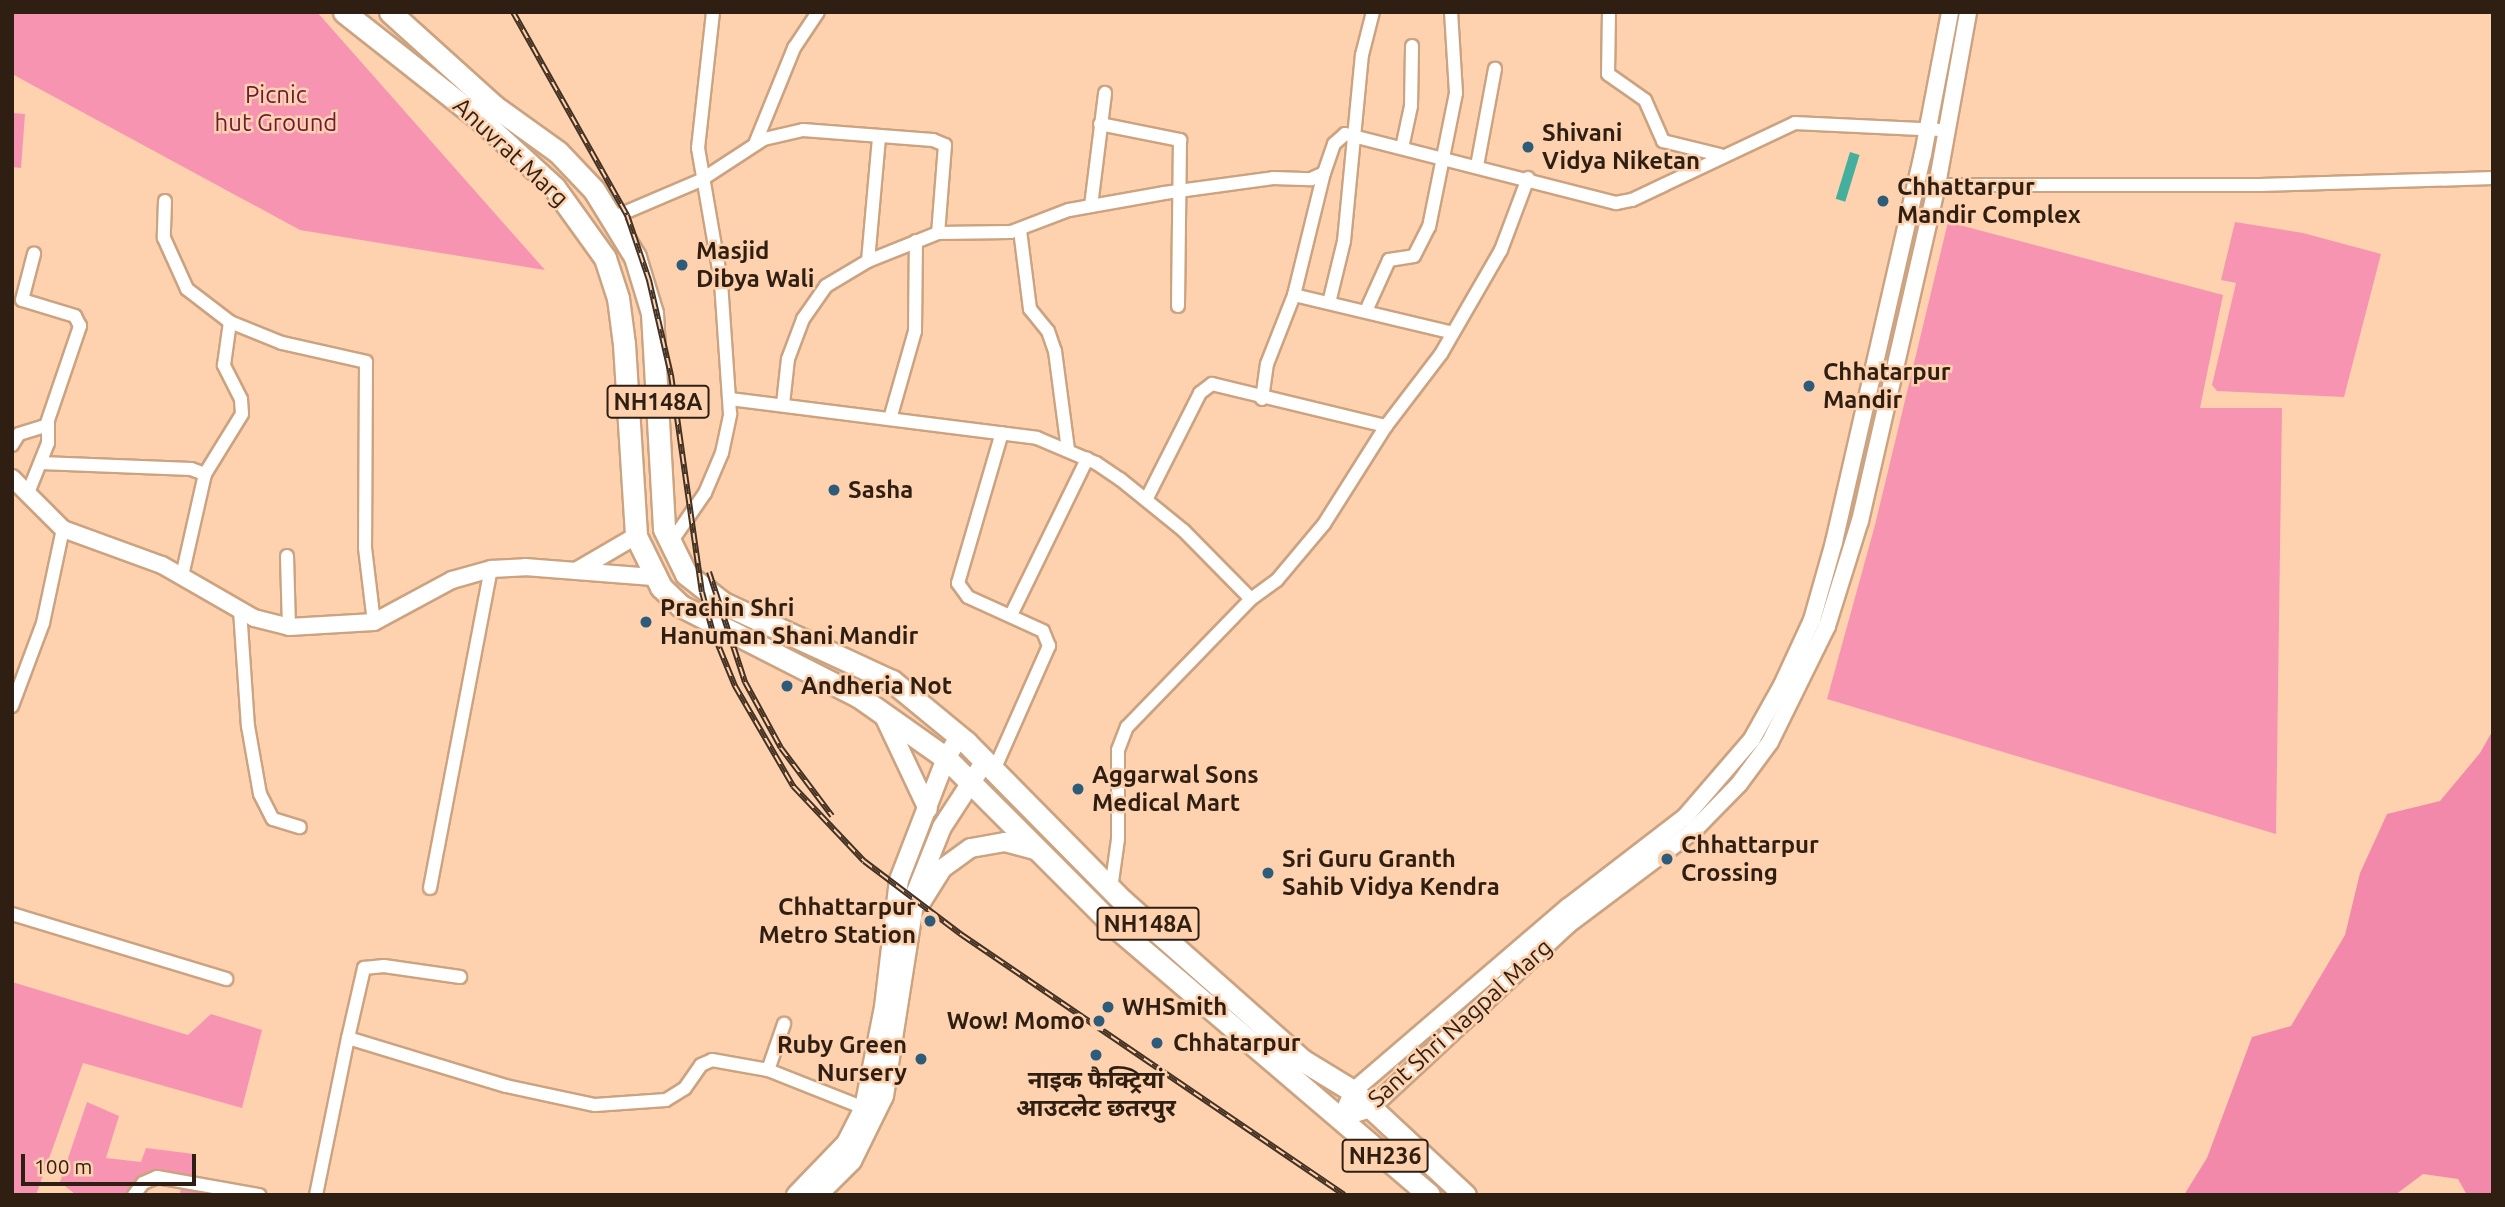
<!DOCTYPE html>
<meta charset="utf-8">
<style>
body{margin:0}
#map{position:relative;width:2505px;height:1207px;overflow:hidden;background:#fed2af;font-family:Ubuntu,"Noto Sans Devanagari",sans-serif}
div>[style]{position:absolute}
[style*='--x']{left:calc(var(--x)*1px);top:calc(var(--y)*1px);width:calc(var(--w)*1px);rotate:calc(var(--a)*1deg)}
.green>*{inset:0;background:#f794b2}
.forest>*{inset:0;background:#f389aa}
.water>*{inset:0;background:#45af9e;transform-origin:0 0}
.roads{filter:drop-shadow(2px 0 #cca381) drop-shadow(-2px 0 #cca381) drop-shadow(0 2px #cca381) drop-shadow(0 -2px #cca381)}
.street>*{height:12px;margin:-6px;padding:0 6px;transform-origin:6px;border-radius:6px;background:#fff}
.secondary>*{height:16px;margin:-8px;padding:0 8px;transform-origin:8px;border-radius:8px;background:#fff}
.primary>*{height:18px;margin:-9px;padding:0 9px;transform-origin:9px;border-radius:9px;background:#fff}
.highway>*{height:21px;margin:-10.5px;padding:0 10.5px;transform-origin:10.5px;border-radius:10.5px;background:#fff}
.rail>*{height:6px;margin-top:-3px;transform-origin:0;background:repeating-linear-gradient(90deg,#fed2af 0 10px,#443122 0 20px);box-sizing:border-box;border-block:2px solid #443122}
.dots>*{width:19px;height:19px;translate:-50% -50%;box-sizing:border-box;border:4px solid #fed2af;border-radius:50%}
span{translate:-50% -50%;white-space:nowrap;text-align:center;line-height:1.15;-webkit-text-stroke:5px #fed2af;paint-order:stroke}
.shield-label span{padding:2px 5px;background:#fed2af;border:2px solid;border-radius:5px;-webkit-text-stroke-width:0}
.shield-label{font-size:23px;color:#2f1f12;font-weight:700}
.park-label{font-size:24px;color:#6c193a}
.poi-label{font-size:24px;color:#2f1f12;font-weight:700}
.left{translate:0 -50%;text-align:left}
.right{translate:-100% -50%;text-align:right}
.street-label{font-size:24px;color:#2f1f12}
.frame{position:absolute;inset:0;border:14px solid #2f1f12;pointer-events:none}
.scale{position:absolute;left:21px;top:1154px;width:175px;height:32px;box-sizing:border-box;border:4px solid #2f1f12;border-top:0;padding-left:9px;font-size:21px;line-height:24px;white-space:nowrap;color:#2f1f12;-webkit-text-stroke:5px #fed2af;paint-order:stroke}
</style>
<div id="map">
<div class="green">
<i style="clip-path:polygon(12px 12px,317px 12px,545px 270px,300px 230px,12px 74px)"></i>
<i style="clip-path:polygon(12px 113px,25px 114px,21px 168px,12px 167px)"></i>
<i style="clip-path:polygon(1948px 222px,2223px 295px,2200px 408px,2282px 408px,2276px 834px,1827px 699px,1875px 525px)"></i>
<i style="clip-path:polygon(2235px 222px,2303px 233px,2381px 254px,2344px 397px,2217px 391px,2212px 385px,2236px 283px,2221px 280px)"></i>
<i style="clip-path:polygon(12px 982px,188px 1035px,211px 1014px,262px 1030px,242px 1108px,83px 1063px,36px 1195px,12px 1195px)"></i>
<i style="clip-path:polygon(87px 1102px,119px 1116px,106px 1158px,141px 1162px,146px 1148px,194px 1154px,195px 1174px,209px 1195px,180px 1195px,182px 1174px,151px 1170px,142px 1195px,76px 1195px,60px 1182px)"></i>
</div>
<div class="forest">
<i style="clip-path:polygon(2493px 730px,2493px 1195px,2467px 1195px,2458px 1179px,2423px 1174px,2395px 1195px,2184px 1195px,2207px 1158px,2252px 1037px,2291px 1026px,2345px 935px,2360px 873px,2387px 814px,2440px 801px,2480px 753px)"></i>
</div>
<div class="water">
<i style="left:1850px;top:152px;width:10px;height:49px;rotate:17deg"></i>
</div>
<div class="roads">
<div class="street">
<i style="--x:1609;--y:12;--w:62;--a:90.9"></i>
<i style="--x:1608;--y:74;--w:45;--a:35.1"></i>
<i style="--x:1645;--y:100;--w:45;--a:66.3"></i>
<i style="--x:1663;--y:141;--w:59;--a:13.8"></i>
<i style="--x:1100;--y:124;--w:82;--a:11.3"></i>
<i style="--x:1180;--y:140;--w:166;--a:90.7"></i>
<i style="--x:755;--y:144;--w:104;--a:-67.9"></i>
<i style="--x:794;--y:48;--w:43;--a:-56.3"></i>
<i style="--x:1402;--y:148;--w:43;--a:-77.9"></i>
<i style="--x:1411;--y:106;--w:60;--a:-89"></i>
<i style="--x:1477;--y:166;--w:99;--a:-79.5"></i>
<i style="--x:1937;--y:185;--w:323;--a:0"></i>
<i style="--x:2260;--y:185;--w:233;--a:-1.7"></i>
<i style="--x:165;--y:201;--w:37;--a:92"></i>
<i style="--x:164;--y:238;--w:56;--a:65.7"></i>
<i style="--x:187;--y:289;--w:54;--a:37.5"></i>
<i style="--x:230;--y:322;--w:56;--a:22"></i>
<i style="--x:282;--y:343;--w:86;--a:12.7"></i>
<i style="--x:366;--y:362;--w:186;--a:90.3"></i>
<i style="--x:365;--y:548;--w:75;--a:83.1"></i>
<i style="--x:1091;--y:206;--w:114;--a:-82.9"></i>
<i style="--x:612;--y:218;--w:97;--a:-23.1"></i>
<i style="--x:701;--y:180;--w:75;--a:-33.1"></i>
<i style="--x:764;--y:139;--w:40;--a:-13"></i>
<i style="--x:803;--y:130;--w:130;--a:4.4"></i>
<i style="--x:933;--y:140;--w:13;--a:23"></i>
<i style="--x:945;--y:145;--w:88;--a:94.5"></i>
<i style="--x:1020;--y:230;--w:80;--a:82.8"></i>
<i style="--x:1030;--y:309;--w:28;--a:51"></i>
<i style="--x:1048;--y:331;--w:21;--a:71"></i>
<i style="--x:1055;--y:351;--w:100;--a:82.5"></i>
<i style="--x:868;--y:261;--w:124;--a:-84.9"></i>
<i style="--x:1294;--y:295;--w:163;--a:13.4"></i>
<i style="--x:1329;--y:303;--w:64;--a:-76.4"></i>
<i style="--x:1344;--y:241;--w:187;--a:-84.5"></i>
<i style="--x:1362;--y:55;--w:44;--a:-75.7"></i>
<i style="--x:1366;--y:311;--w:56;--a:-65.7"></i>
<i style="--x:1389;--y:260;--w:25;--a:-9"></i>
<i style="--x:1414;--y:256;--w:33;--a:-63"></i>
<i style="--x:1429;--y:227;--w:137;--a:-78.6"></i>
<i style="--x:1456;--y:93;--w:81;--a:-93.5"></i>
<i style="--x:730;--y:399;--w:309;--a:7.2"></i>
<i style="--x:1037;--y:438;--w:64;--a:23"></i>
<i style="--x:1096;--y:463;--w:29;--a:34"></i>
<i style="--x:1120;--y:479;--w:82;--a:39.1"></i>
<i style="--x:1184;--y:531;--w:95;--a:45.4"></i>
<i style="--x:1262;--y:399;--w:35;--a:-82"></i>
<i style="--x:1267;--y:364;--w:74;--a:-68.6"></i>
<i style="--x:1294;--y:295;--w:126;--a:-76.2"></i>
<i style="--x:783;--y:404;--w:45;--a:-83.7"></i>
<i style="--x:788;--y:359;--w:43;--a:-69.4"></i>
<i style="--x:803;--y:319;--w:40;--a:-55.1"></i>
<i style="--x:826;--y:286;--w:49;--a:-30.8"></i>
<i style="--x:868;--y:261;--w:75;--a:-21.8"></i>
<i style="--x:938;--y:233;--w:73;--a:-0.8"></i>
<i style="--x:1011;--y:232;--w:62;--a:-20.8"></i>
<i style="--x:1069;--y:210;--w:97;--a:-10.1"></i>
<i style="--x:1164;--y:193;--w:110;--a:-7.8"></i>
<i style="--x:1273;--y:178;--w:38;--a:2"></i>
<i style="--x:1311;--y:179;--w:14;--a:-25"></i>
<i style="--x:1324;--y:173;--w:31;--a:-71"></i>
<i style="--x:1334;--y:144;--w:15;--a:-42"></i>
<i style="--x:1345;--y:134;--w:280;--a:14.3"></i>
<i style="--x:1616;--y:203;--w:16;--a:-11"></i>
<i style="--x:1632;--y:200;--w:180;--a:-25.3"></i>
<i style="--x:1795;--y:123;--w:151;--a:2.7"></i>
<i style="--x:890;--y:419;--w:91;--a:-74.1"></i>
<i style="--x:915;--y:331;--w:90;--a:-89.4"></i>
<i style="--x:12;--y:445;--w:13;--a:-58"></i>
<i style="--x:19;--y:434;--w:28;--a:-17"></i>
<i style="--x:46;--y:426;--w:106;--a:-71.2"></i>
<i style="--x:80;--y:326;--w:11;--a:-117"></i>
<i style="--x:75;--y:316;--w:55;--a:-163.2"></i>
<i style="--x:22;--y:300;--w:48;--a:-75.4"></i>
<i style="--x:41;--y:463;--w:150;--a:2.3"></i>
<i style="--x:191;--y:469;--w:15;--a:20"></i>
<i style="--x:28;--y:493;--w:54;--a:-68.2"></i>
<i style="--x:48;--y:443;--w:20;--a:-90"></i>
<i style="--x:1146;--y:500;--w:120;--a:-63.2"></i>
<i style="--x:1200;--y:393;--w:15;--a:-37"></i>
<i style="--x:1212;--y:384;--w:179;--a:13.6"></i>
<i style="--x:669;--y:545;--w:63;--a:-55.3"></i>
<i style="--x:705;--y:493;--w:43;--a:-67"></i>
<i style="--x:722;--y:453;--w:40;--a:-78"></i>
<i style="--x:730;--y:414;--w:133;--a:-93.9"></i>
<i style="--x:721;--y:281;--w:135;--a:-99.8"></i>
<i style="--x:698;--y:148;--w:137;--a:-83.7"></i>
<i style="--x:287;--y:556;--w:71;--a:88.4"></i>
<i style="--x:182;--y:576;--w:105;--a:-77.3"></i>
<i style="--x:205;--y:474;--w:70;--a:-58.3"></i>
<i style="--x:242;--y:414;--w:15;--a:-94"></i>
<i style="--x:241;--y:399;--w:38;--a:-117"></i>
<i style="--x:224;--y:365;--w:43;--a:-82.1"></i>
<i style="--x:240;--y:610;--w:116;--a:86.1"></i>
<i style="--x:248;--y:726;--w:69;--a:80"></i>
<i style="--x:260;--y:794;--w:28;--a:63"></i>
<i style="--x:273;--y:819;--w:28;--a:17"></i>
<i style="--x:1011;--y:615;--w:174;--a:-64"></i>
<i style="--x:12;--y:706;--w:89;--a:-69.5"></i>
<i style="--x:43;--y:623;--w:96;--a:-78"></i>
<i style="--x:994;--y:770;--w:136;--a:-66.1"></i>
<i style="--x:1049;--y:646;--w:16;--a:-112"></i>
<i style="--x:1043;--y:631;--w:82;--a:-155.6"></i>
<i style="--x:968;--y:597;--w:17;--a:-126"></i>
<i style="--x:958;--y:583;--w:156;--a:-73.7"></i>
<i style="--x:430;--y:888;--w:325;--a:-79.2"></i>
<i style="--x:1111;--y:889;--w:50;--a:-82"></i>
<i style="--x:1118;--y:839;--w:89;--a:-90"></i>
<i style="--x:1118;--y:750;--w:25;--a:-69"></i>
<i style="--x:1127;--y:727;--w:178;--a:-45.9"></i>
<i style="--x:1251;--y:599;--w:32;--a:-36"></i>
<i style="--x:1277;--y:580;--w:73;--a:-50"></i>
<i style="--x:1324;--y:524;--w:116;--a:-57.7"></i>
<i style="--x:1386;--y:426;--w:91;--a:-52.6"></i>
<i style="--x:1441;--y:354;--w:120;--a:-60"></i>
<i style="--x:1501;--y:250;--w:77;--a:-69.4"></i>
<i style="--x:12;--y:914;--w:224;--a:16.9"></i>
<i style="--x:348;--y:1038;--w:72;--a:-77.1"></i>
<i style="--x:364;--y:968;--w:20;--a:-6"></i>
<i style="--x:384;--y:966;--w:77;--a:8.2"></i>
<i style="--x:768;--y:1070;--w:49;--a:-70.8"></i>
<i style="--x:134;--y:1195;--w:15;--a:-53"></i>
<i style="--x:143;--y:1183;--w:15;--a:-23"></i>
<i style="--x:157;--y:1177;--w:104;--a:10"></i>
<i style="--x:316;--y:1195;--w:160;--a:-78.5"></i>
<i style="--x:348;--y:1038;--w:165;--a:16.9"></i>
<i style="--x:506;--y:1086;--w:91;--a:12.1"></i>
<i style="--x:595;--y:1105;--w:71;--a:-4"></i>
<i style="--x:666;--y:1100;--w:22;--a:-32"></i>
<i style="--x:685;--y:1088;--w:28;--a:-55"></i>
<i style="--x:701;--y:1065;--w:12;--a:-24"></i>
<i style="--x:712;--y:1060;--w:57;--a:10.1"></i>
<i style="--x:768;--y:1070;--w:103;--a:21.6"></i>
</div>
<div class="secondary">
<i style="--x:12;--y:478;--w:72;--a:45"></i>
<i style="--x:63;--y:529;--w:105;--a:20"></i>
<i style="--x:162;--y:565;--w:106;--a:29.9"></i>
<i style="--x:254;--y:618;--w:36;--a:14"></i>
<i style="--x:289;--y:627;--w:85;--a:-3.4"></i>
<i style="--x:374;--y:622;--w:89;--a:-28.3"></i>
<i style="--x:452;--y:580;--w:41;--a:-15.8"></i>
<i style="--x:491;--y:569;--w:34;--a:-3"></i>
<i style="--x:525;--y:567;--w:128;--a:4.5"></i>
<i style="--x:576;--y:571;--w:69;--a:-30.3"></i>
<i style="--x:1341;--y:1118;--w:30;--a:-17"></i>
<i style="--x:1370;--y:1109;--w:272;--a:-42.9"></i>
<i style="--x:1569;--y:924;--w:156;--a:-36.9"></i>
<i style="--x:1694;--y:830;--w:64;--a:-45.6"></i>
<i style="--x:1739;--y:784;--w:52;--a:-53.6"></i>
<i style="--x:1770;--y:742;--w:129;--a:-63.8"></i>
<i style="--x:1827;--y:626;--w:110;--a:-72.6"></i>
<i style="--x:1860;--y:521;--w:345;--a:-77.1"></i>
<i style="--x:1937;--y:185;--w:176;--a:-79.8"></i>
<i style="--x:1341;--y:1118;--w:30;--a:-66"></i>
<i style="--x:1353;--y:1091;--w:283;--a:-40.6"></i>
<i style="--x:1568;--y:907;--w:148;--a:-37.6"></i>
<i style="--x:1685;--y:817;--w:103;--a:-49.3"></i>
<i style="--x:1752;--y:739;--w:62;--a:-60.9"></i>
<i style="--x:1782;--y:685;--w:72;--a:-65.2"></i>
<i style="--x:1812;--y:620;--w:81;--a:-74.2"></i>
<i style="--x:1834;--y:542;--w:398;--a:-77.1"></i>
<i style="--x:1923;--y:154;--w:145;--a:-79.2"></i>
</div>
<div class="primary">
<i style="--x:883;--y:714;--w:105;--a:64.7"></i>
<i style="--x:922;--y:901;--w:39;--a:-58"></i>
<i style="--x:943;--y:868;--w:34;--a:-36"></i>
<i style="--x:971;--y:848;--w:35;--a:-10"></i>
<i style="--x:1005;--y:842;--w:34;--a:15"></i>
<i style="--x:796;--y:1195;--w:72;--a:-46.1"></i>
<i style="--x:846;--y:1143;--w:39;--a:-63"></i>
<i style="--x:864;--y:1108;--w:103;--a:-78.8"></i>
<i style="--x:884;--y:1007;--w:128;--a:-83.3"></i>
<i style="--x:899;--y:880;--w:131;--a:-68.9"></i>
<i style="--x:946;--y:758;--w:26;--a:-58"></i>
<i style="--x:818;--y:1195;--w:48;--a:-45"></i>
<i style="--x:852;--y:1161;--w:72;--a:-63.8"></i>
<i style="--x:884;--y:1096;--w:206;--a:-81.1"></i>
<i style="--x:916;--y:892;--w:70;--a:-68.2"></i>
<i style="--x:942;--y:827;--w:79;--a:-56.9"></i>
</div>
<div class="highway">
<i style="--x:344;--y:12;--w:176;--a:38.3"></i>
<i style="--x:482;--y:121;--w:98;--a:42.5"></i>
<i style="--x:554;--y:187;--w:87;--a:54.3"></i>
<i style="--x:605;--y:258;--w:42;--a:72"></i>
<i style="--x:618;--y:298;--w:46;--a:82.6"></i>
<i style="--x:624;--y:344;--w:192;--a:86.4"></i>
<i style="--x:636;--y:536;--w:57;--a:63.9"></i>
<i style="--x:661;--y:587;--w:28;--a:44"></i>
<i style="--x:681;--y:606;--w:199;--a:27"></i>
<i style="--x:858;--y:696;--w:108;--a:35.2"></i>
<i style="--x:946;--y:758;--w:233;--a:45"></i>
<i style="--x:1111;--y:923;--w:418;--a:40.5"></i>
<i style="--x:390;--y:12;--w:140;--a:42.1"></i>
<i style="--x:494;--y:106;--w:79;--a:35.7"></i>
<i style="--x:558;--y:152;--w:52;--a:46.5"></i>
<i style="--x:594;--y:190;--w:79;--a:58.5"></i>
<i style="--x:635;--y:257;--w:59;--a:73.1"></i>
<i style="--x:652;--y:313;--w:216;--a:86.8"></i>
<i style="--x:664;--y:529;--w:50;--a:63.9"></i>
<i style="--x:686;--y:574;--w:47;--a:38.1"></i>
<i style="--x:723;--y:603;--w:186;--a:24.8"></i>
<i style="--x:892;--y:681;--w:96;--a:39.5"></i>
<i style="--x:966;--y:742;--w:223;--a:45.4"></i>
<i style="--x:1123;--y:901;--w:239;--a:41.6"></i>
<i style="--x:1302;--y:1060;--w:60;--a:31.3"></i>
<i style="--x:1353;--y:1091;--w:153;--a:42.9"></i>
</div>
</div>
<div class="rail">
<i style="--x:513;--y:12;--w:233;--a:60.7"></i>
<i style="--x:627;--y:215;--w:69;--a:71.3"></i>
<i style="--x:649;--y:280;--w:98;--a:77"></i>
<i style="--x:671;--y:375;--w:219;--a:81.9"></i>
<i style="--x:702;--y:592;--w:39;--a:75"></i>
<i style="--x:712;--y:630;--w:61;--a:67.7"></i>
<i style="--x:735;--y:686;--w:116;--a:59.9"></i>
<i style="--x:793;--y:786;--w:103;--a:46.6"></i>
<i style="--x:864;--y:861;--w:123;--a:37.1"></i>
<i style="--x:962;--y:935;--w:462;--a:34.2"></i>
<i style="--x:709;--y:572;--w:116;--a:71.9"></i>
<i style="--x:745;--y:682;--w:75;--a:61.4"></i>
<i style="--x:781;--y:748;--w:85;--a:53.1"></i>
</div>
<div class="dots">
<i style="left:1528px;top:147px;background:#2d5b7a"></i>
<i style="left:1883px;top:201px;background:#2d5b7a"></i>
<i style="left:682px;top:265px;background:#2d5b7a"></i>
<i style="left:1809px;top:386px;background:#2d5b7a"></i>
<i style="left:834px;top:490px;background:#2d5b7a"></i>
<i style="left:646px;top:622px;background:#2d5b7a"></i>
<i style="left:787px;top:686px;background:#2d5b7a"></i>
<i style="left:1078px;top:789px;background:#2d5b7a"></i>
<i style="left:1667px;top:859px;background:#2d5b7a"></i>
<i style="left:1268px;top:873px;background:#2d5b7a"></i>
<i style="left:930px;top:921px;background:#2d5b7a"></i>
<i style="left:1108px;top:1007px;background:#2d5b7a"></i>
<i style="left:1099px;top:1021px;background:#2d5b7a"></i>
<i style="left:1157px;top:1043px;background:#2d5b7a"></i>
<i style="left:1096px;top:1055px;background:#2d5b7a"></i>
<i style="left:921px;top:1059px;background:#2d5b7a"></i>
</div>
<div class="shield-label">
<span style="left:658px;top:402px">NH148A</span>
<span style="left:1148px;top:924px">NH148A</span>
<span style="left:1385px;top:1156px">NH236</span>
</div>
<div class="park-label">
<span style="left:276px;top:109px">Picnic<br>hut Ground</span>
</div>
<div class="poi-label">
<span class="left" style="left:1542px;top:147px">Shivani<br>Vidya Niketan</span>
<span class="left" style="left:1897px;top:201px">Chhattarpur<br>Mandir Complex</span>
<span class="left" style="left:696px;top:265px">Masjid<br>Dibya Wali</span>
<span class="left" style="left:1823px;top:386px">Chhatarpur<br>Mandir</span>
<span class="left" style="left:848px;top:490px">Sasha</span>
<span class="left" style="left:660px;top:622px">Prachin Shri<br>Hanuman Shani Mandir</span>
<span class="left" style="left:801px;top:686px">Andheria Not</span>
<span class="left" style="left:1092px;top:789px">Aggarwal Sons<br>Medical Mart</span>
<span class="left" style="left:1681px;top:859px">Chhattarpur<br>Crossing</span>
<span class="left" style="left:1282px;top:873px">Sri Guru Granth<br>Sahib Vidya Kendra</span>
<span class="right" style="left:916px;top:921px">Chhattarpur<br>Metro Station</span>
<span class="left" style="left:1122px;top:1007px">WHSmith</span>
<span class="right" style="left:1085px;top:1021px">Wow! Momo</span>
<span class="left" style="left:1173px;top:1043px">Chhatarpur</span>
<span class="right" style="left:907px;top:1059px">Ruby Green<br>Nursery</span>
<span style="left:1096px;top:1094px">नाइक फैक्ट्रियां<br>आउटलेट छतरपुर</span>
</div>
<div class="street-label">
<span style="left:511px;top:152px;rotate:43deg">Anuvrat Marg</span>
<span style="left:1460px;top:1023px;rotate:-42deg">Sant Shri Nagpal Marg</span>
</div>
<div class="frame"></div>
<div class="scale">100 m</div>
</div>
